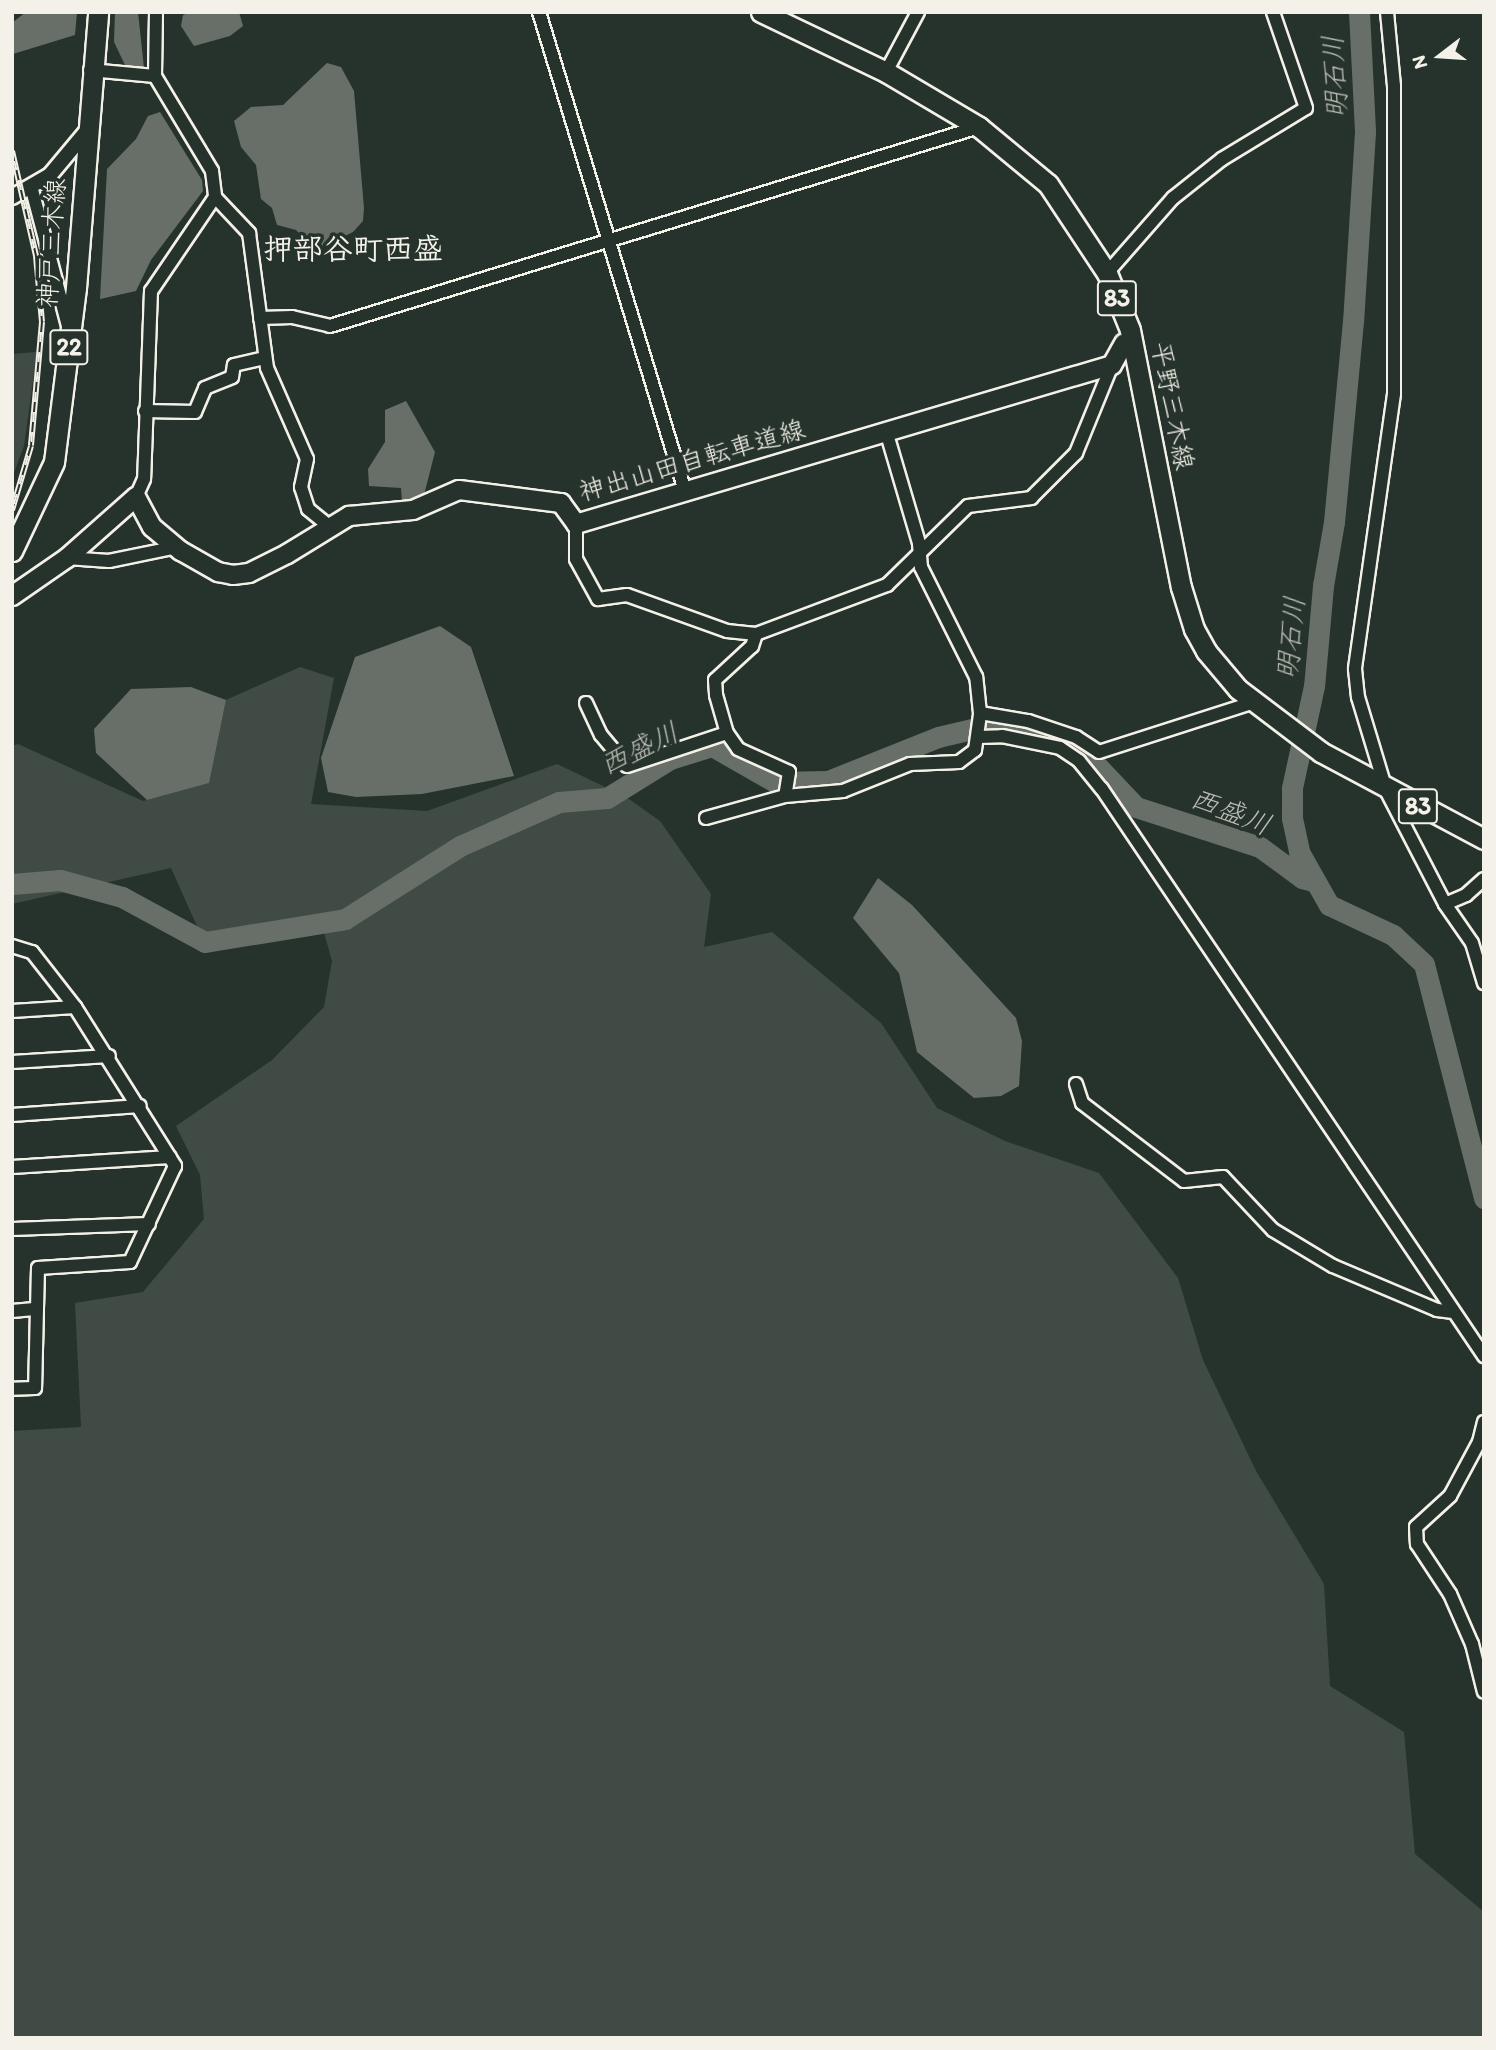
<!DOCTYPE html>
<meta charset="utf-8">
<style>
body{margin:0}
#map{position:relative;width:1496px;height:2050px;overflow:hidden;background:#26332d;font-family:Itim,"Klee One",sans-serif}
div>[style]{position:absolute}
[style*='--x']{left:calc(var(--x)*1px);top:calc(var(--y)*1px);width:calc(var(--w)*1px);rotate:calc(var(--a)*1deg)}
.green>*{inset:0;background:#414b45}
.water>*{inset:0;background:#676f68}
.river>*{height:21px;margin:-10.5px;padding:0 10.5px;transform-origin:10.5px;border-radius:10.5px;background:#676f68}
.roads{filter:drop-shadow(2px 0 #f4f1e8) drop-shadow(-2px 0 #f4f1e8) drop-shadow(0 2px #f4f1e8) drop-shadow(0 -2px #f4f1e8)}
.minor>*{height:12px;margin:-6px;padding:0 6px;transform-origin:6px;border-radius:6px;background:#26332d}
.tertiary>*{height:14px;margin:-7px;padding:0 7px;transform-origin:7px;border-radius:7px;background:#26332d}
.secondary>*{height:18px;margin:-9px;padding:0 9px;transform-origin:9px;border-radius:9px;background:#26332d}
.primary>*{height:19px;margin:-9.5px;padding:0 9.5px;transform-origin:9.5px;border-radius:9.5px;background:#26332d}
.rail>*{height:6px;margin-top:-3px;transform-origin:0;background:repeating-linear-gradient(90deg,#26332d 0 10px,#f4f1e8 0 20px);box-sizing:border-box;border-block:2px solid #f4f1e8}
span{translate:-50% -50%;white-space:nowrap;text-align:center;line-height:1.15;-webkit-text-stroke:7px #26332d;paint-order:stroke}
.shield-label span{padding:2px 5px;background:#26332d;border:2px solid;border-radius:5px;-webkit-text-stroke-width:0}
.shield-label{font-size:24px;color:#f4f1e8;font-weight:700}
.street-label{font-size:26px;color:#f4f1e8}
.water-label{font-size:28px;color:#bcbdb5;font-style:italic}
.quarter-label{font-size:30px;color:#f4f1e8;font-weight:700}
.frame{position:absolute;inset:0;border:14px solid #f4f1e8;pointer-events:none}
.north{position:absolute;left:1405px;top:21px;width:70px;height:70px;-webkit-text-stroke:5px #26332d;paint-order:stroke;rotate:253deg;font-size:19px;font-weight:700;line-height:28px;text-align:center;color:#f4f1e8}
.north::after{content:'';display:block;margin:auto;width:24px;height:32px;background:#f4f1e8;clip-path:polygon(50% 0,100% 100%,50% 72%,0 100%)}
</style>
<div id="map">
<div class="green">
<i style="clip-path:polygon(37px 352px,24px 446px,12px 478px,12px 354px)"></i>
<i style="clip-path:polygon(300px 667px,334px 678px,311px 804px,427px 811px,557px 764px,626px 797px,660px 821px,711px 894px,704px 947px,772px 932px,881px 1023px,937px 1108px,1005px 1141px,1099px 1173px,1178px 1278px,1203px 1360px,1256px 1471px,1324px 1584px,1330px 1686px,1404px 1732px,1415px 1854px,1484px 1912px,1484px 2038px,12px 2038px,12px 1431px,81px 1427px,75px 1303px,143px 1292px,204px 1219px,200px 1175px,176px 1126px,272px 1060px,324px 1007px,332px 961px,323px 929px,201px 935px,171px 868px,12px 904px,12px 746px,18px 744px,143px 801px,208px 783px,226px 700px)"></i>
</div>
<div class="water">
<i style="clip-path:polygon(26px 12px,77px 12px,75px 35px,13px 54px,12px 23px)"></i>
<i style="clip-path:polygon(115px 12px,138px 12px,144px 68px,125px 65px,114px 42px)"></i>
<i style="clip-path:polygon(191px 12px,239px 12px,243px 26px,230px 36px,194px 46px,181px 26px,183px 15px)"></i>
<i style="clip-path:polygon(327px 63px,341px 67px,354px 91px,364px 208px,363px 221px,353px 232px,315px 251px,296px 230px,277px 225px,272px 208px,261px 199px,256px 165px,241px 147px,234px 121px,251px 107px,283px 105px)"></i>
<i style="clip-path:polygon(160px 112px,202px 180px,203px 191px,151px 260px,136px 291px,100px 299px,107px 169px,136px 139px,148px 116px)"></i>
<i style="clip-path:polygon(406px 401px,435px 452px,424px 495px,402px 501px,401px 488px,369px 486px,368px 469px,385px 442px,385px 410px)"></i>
<i style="clip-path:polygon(440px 626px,471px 647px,514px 776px,422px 794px,356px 797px,328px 792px,321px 758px,355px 657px)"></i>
<i style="clip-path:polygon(191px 687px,226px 700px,209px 783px,147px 800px,96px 753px,94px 729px,131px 689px)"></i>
<i style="clip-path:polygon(878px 878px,912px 905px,1016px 1018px,1022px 1041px,1019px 1086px,1001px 1096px,974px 1098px,917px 1052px,899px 973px,853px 918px)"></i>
</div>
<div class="river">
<i style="--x:1359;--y:12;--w:120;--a:87.1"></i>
<i style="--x:1365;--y:132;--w:189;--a:93.6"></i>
<i style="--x:1353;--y:321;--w:202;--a:95.4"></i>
<i style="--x:1334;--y:522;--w:65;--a:99.8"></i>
<i style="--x:1323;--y:586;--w:100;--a:95.1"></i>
<i style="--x:1314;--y:686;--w:104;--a:102.2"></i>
<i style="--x:1292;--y:788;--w:30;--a:90"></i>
<i style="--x:1292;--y:818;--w:35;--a:78"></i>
<i style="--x:1299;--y:852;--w:61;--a:60.5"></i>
<i style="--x:1329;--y:905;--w:71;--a:25.1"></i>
<i style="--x:1393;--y:935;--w:42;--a:43.1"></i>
<i style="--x:1424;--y:964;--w:242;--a:75.6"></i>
<i style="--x:12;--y:884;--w:48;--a:-4.8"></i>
<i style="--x:60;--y:880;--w:64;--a:15.3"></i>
<i style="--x:122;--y:897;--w:94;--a:28.5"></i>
<i style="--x:205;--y:942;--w:142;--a:-9.3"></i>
<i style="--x:345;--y:919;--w:136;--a:-32.4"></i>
<i style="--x:460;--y:846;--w:108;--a:-24"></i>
<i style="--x:559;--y:802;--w:48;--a:-4.8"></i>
<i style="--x:607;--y:798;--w:74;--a:-31.8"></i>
<i style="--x:670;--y:759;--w:44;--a:-17.2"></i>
<i style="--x:712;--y:746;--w:73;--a:29.7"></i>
<i style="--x:775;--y:782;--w:53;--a:-1.1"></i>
<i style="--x:828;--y:781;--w:118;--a:-21.8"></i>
<i style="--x:938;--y:737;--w:48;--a:-13.2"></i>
<i style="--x:985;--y:726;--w:79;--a:9.5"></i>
<i style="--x:1063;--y:739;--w:23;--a:31"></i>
<i style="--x:1083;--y:751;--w:77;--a:46.6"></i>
<i style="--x:1136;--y:807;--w:130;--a:17.9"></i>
<i style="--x:1260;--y:847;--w:52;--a:36.4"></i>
<i style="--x:1302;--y:878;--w:11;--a:15"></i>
</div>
<div class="roads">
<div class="minor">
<i style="--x:539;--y:12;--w:501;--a:73.05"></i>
<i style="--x:1387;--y:12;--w:74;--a:84.6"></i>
<i style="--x:1394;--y:86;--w:308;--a:90"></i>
<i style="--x:1394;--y:394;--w:278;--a:98.1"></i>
<i style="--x:1355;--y:669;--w:28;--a:84"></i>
<i style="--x:1358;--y:697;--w:97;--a:73.2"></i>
<i style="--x:1386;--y:790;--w:128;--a:62.6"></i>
<i style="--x:1445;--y:904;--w:47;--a:55.3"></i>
<i style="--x:1472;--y:943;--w:42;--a:73.3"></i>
<i style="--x:90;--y:70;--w:65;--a:5.3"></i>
<i style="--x:155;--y:76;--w:111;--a:59"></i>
<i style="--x:212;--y:171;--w:26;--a:83"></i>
<i style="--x:215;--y:197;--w:114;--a:124.2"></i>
<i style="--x:151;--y:291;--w:188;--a:92.1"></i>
<i style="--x:144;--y:479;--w:20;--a:114"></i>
<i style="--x:886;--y:72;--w:68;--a:-61.9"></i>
<i style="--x:155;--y:76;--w:64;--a:-89.1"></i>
<i style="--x:31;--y:186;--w:145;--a:75.2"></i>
<i style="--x:215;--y:197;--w:50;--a:46.6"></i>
<i style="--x:249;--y:233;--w:136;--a:82.4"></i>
<i style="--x:267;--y:368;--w:99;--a:66.3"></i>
<i style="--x:307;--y:459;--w:29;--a:102"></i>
<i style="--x:301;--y:487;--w:23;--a:72"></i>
<i style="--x:308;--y:509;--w:27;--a:39"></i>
<i style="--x:1107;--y:273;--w:100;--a:-48.7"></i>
<i style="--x:1173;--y:198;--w:63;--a:-38.5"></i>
<i style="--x:1222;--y:159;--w:98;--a:-31.3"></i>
<i style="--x:1306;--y:108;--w:102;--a:-109"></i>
<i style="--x:260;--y:318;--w:32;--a:-2"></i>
<i style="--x:292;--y:317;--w:39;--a:13"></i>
<i style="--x:330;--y:326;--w:679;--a:-17.05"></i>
<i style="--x:145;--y:411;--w:50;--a:1.1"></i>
<i style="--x:195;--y:412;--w:26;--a:-67"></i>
<i style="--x:205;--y:388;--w:29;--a:-22"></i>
<i style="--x:232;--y:377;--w:12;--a:-81"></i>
<i style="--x:234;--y:365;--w:32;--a:-13"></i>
<i style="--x:576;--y:524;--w:35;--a:90"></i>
<i style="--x:576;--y:559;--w:46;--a:61.2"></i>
<i style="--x:598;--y:599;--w:29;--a:-8"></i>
<i style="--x:627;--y:595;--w:106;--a:19.8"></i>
<i style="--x:727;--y:631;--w:29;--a:6"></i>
<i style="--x:756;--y:634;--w:140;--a:-20.5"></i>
<i style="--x:887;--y:585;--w:113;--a:-44.3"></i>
<i style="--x:968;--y:506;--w:64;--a:-7.2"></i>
<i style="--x:1031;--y:498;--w:64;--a:-45"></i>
<i style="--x:1076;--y:453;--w:95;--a:-67.8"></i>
<i style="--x:67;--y:558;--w:42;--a:4.1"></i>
<i style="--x:109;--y:561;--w:69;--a:-11.6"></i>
<i style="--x:756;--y:634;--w:13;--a:108"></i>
<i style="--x:752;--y:646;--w:50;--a:137.4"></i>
<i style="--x:715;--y:680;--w:15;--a:86"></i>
<i style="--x:716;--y:695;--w:40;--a:74"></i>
<i style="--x:727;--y:733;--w:19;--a:55"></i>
<i style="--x:738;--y:749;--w:56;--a:24.3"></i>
<i style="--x:789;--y:772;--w:24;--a:99"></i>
<i style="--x:586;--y:703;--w:35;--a:65"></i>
<i style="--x:601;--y:735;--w:40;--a:50"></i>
<i style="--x:627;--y:766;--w:105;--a:-18.3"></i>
<i style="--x:980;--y:713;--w:49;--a:9.5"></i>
<i style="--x:1028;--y:721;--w:51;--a:18.4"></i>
<i style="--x:1076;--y:737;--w:27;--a:33"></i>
<i style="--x:1099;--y:752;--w:164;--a:-17.8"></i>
<i style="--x:979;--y:737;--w:23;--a:-2"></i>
<i style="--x:1002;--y:736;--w:59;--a:11.7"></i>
<i style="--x:1060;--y:748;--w:23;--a:34"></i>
<i style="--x:1079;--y:761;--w:36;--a:51"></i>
<i style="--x:1102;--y:789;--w:684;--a:56.03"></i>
<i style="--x:706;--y:818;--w:82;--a:-15.6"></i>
<i style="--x:785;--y:796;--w:58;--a:-4.9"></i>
<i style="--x:843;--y:791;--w:72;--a:-21.9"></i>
<i style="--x:910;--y:764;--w:49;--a:-2.3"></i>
<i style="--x:959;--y:762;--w:20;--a:-37"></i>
<i style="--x:975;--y:750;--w:37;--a:-82"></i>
<i style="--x:980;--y:713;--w:36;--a:-96"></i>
<i style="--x:976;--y:677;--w:123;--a:-116.6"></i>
<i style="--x:921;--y:567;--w:24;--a:-95"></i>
<i style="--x:919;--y:543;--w:117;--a:-106.4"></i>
<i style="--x:1445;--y:904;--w:23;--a:-23"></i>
<i style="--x:1466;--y:895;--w:24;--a:-42"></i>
<i style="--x:12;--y:946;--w:21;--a:17"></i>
<i style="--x:32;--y:952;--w:70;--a:52"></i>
<i style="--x:75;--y:1007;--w:188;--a:57.8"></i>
<i style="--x:175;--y:1166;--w:106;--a:115.1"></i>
<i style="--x:130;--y:1262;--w:92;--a:176.3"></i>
<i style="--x:38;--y:1268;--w:120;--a:91.4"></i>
<i style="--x:35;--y:1388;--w:23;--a:178"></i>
<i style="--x:12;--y:1011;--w:63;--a:-3.6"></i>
<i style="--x:12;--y:1062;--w:97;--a:-3.5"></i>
<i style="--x:1076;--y:1084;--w:20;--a:72"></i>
<i style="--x:1082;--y:1103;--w:128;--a:37.4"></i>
<i style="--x:1184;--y:1181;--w:39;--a:-6"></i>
<i style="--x:1223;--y:1177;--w:73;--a:46.7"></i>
<i style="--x:1273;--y:1230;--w:70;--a:31"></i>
<i style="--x:1333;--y:1266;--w:113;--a:22.9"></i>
<i style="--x:1437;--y:1310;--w:16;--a:7"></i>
<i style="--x:12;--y:1115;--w:128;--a:-4"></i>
<i style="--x:12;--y:1167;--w:158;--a:-3.6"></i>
<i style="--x:12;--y:1229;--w:137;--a:-2.1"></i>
<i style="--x:12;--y:1311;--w:25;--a:-5"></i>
<i style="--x:1484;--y:1422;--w:21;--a:104"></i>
<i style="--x:1479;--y:1442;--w:61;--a:118.2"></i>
<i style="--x:1450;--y:1496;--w:46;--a:137.6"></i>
<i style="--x:1416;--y:1527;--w:17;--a:87"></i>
<i style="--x:1417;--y:1544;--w:60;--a:56.6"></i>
<i style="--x:1450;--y:1594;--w:55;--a:66.3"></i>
<i style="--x:1472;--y:1644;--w:49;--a:76"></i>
</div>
<div class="tertiary">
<i style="--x:12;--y:197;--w:44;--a:-30.1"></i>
<i style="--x:50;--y:175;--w:56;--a:-50.1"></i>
</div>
<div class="secondary">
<i style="--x:12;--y:596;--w:67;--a:-34.6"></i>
<i style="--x:67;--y:558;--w:92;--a:-41.5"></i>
<i style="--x:136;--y:497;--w:34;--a:62"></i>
<i style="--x:152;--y:527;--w:38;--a:40"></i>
<i style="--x:181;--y:551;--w:43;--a:29.6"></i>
<i style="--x:218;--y:572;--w:15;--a:11"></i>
<i style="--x:233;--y:575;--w:16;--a:-7"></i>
<i style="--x:249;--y:573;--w:42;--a:-26.6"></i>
<i style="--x:287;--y:554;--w:73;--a:-31.5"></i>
<i style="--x:349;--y:516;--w:64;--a:-5.4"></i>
<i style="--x:413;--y:510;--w:50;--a:-23.5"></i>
<i style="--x:459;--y:490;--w:103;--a:7.3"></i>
<i style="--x:561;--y:503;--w:26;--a:54"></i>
<i style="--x:576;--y:524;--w:559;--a:-16.52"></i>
<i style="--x:1112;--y:365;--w:25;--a:-61"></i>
</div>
<div class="primary">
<i style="--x:761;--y:12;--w:139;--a:25.6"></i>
<i style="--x:886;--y:72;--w:108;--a:30.6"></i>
<i style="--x:979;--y:127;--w:89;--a:39.6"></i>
<i style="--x:1048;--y:184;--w:107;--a:56.5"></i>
<i style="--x:1107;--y:273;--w:61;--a:68"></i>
<i style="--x:1130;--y:330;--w:262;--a:78.8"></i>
<i style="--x:1181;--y:587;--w:44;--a:72.8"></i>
<i style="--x:1194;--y:629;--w:25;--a:61"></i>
<i style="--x:1206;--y:651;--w:50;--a:49.9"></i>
<i style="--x:1238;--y:689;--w:104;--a:37.2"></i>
<i style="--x:1321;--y:752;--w:185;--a:28.1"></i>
<i style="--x:12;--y:551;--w:98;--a:-64.7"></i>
<i style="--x:54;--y:462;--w:175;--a:-82.8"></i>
<i style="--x:76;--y:288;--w:277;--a:-85.4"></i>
</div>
</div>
<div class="rail">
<i style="--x:12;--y:151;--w:108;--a:77.1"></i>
<i style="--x:36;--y:256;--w:66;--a:84.8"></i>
<i style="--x:42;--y:322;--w:124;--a:95.1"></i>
<i style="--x:31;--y:446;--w:67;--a:106.5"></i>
</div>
<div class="shield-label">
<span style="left:1117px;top:298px">83</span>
<span style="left:69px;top:347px">22</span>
<span style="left:1418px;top:806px">83</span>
</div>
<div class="street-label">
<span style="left:52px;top:243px;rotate:-86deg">神戸三木線</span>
<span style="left:1172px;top:406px;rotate:79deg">平野三木線</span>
<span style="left:692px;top:461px;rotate:-16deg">神出山田自転車道線</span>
</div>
<div class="water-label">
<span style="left:1334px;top:77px;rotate:-93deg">明石川</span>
<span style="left:1290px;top:638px;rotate:-84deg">明石川</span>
<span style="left:639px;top:748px;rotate:-26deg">西盛川</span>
<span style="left:1231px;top:811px;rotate:21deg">西盛川</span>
</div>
<div class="quarter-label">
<span style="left:353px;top:249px">押部谷町西盛</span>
</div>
<div class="frame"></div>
<div class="north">N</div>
</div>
